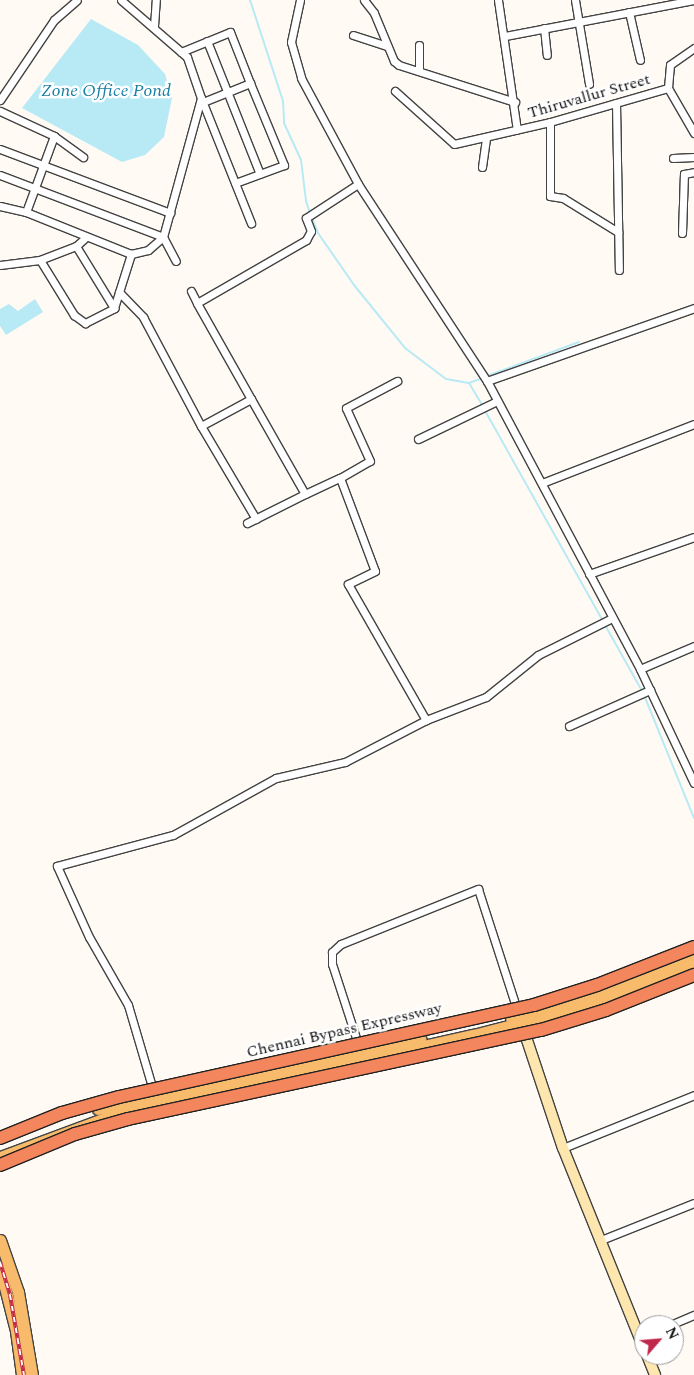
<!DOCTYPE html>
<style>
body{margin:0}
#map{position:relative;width:694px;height:1375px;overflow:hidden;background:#fffaf3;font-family:Spectral,serif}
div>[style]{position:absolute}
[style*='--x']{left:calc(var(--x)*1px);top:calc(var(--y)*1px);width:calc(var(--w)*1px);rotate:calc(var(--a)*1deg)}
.water>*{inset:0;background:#b8eaf6}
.stream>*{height:2px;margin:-1px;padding:0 1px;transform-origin:1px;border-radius:1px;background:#b8eaf6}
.roads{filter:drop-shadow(1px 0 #434343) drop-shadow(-1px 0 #434343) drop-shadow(0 1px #434343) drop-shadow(0 -1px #434343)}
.street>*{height:7px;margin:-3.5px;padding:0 3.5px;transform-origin:3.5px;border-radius:3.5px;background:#fff}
.secondary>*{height:10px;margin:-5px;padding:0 5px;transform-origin:5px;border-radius:5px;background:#fee7af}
.primary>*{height:11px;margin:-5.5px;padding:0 5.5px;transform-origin:5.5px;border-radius:5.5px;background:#f7bb6b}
.rail>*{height:4px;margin-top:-2px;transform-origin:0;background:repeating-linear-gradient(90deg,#fff 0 5.5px,#c0284b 0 11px);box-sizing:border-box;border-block:1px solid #c0284b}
.bridges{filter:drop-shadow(1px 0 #212121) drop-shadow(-1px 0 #212121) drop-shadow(0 1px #212121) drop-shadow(0 -1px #212121)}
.highway-bridge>*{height:12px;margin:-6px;padding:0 6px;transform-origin:6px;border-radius:6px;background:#f3865d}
span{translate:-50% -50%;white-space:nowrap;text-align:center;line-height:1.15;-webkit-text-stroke:5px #fff;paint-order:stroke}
.street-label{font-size:16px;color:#101010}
.water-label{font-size:18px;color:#1980a2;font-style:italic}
.north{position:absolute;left:634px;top:1315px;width:50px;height:50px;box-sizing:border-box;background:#fff;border:1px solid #9f9f9f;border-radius:50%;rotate:63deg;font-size:14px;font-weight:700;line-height:20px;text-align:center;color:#101010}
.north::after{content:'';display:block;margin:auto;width:18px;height:22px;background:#c0284b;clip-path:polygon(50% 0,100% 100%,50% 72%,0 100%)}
</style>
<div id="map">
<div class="water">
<i style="clip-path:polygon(91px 19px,138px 45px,165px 74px,172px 98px,164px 137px,145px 155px,122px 162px,22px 108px)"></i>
<i style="clip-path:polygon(35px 299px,43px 312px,6px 335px,0 326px,0 309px,9px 304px,18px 311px)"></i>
</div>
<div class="stream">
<i style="--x:250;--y:0;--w:106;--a:71.9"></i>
<i style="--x:283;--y:101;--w:22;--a:87"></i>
<i style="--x:284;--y:123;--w:41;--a:65.3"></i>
<i style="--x:301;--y:160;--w:41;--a:83"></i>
<i style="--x:306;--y:201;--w:13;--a:72"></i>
<i style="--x:312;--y:218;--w:16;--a:68"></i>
<i style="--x:318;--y:233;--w:63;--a:55.3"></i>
<i style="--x:354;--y:285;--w:81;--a:51"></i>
<i style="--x:405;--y:348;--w:51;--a:37.1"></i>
<i style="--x:446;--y:379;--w:23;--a:10"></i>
<i style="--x:469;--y:383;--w:15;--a:-20"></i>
<i style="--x:487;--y:376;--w:98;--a:-20.3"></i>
<i style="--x:469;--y:383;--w:26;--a:59"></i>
<i style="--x:484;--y:409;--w:243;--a:60.7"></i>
<i style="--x:605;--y:625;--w:76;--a:60.7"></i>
<i style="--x:644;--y:695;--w:133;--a:67.9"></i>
</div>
<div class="roads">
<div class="street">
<i style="--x:300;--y:0;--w:43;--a:102.1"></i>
<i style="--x:291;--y:42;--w:37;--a:74"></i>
<i style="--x:301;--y:78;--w:120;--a:61.7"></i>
<i style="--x:358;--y:184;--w:235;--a:56.8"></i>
<i style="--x:487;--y:381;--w:326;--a:62"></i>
<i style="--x:640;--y:669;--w:126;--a:64.7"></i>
<i style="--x:364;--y:0;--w:16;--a:52"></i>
<i style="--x:374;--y:13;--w:52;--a:67.4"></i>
<i style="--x:394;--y:61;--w:6;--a:39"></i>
<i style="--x:399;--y:65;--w:122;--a:17.7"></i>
<i style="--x:498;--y:0;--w:131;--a:81.7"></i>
<i style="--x:575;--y:0;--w:85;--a:80.5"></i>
<i style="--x:629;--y:12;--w:49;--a:77.1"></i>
<i style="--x:154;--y:26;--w:26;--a:-86"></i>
<i style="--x:544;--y:28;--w:27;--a:84"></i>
<i style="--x:353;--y:35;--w:36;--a:18"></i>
<i style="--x:505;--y:36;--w:192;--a:-10.8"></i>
<i style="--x:207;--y:41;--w:143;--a:68.3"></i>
<i style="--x:694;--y:48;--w:29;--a:145"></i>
<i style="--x:670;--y:65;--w:23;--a:95"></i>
<i style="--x:668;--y:88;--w:52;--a:60"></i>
<i style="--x:181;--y:52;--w:53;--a:-22.2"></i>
<i style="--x:230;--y:32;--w:55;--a:68.6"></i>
<i style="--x:419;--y:71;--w:26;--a:-90"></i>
<i style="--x:395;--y:91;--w:79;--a:41.9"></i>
<i style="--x:454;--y:144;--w:98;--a:-12.9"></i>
<i style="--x:550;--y:122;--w:123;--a:-16.1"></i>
<i style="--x:201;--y:98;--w:135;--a:68.2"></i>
<i style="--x:0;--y:100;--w:97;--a:-56"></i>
<i style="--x:54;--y:20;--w:30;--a:-41"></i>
<i style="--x:203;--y:102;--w:51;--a:-22"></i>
<i style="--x:250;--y:83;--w:89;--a:67.5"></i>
<i style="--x:284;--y:165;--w:52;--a:159.8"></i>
<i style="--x:616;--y:103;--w:167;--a:89"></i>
<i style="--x:0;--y:111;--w:60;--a:24.8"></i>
<i style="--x:550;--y:122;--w:74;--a:90"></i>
<i style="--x:550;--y:196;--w:13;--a:9"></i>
<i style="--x:563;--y:198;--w:65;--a:31.7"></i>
<i style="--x:0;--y:149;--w:182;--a:20.6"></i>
<i style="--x:673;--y:158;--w:21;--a:-3"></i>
<i style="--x:482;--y:167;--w:29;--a:-82"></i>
<i style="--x:0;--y:175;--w:174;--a:20.8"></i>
<i style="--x:163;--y:237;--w:27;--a:62"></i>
<i style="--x:0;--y:206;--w:27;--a:13"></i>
<i style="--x:26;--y:212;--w:113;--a:21.8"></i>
<i style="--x:131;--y:254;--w:17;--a:-13"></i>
<i style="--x:148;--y:250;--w:20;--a:-41"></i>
<i style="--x:163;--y:237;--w:144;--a:-74.7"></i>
<i style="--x:201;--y:98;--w:43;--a:-108.9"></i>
<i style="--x:187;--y:57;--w:87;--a:-139.2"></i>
<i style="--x:26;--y:212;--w:81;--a:-69.8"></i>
<i style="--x:54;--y:136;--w:36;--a:36"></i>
<i style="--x:682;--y:233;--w:59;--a:-88.1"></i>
<i style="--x:684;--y:174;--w:10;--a:-11"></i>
<i style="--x:85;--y:238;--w:12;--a:138"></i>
<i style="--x:76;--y:246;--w:39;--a:159"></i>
<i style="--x:40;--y:260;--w:65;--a:58.3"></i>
<i style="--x:74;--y:315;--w:14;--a:36"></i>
<i style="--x:85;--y:323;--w:33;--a:-27"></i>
<i style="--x:114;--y:308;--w:57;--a:-72.5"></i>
<i style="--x:76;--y:246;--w:73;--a:58.5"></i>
<i style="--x:0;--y:265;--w:40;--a:-7.1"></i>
<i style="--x:191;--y:291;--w:13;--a:63"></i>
<i style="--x:119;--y:292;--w:35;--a:46"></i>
<i style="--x:143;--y:317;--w:123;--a:62"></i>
<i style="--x:201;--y:426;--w:57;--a:-28.4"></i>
<i style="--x:251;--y:399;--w:109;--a:60.4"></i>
<i style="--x:305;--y:494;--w:38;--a:-25"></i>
<i style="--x:340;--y:478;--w:99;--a:69.4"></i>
<i style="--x:375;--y:571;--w:30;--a:154"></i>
<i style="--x:348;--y:584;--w:157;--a:60.2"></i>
<i style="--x:487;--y:381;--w:219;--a:-19.4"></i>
<i style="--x:251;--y:399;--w:110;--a:-119.4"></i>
<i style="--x:197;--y:303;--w:126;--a:-30"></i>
<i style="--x:306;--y:240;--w:10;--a:-61"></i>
<i style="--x:311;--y:231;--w:14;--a:-111"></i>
<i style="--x:306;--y:218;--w:62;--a:-33.2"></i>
<i style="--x:201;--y:426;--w:108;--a:59.4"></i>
<i style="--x:418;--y:439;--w:88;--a:-25.7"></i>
<i style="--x:340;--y:478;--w:34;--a:-30"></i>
<i style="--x:370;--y:461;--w:58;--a:-114.4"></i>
<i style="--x:346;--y:408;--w:58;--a:-27.9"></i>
<i style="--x:542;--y:483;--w:163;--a:-21.2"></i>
<i style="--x:247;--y:523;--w:65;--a:-26.6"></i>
<i style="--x:589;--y:574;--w:111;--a:-19.4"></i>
<i style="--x:640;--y:669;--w:59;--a:-23.1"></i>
<i style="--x:569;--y:726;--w:89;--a:-24"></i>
<i style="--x:359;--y:1047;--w:87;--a:-108"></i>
<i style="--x:332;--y:964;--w:12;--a:-90"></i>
<i style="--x:332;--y:952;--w:12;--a:-42"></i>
<i style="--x:341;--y:944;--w:148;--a:-21.9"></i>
<i style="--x:478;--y:889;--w:127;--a:72.1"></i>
<i style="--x:153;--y:1090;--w:89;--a:-106.4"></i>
<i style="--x:128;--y:1005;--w:78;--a:-119.8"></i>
<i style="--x:89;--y:937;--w:78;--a:-114.3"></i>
<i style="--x:57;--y:866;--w:120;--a:-15"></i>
<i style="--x:173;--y:835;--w:118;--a:-29"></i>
<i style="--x:276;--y:778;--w:71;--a:-13.1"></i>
<i style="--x:345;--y:762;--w:91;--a:-27.4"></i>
<i style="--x:426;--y:720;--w:64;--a:-21"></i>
<i style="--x:486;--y:697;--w:67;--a:-38.9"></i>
<i style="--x:538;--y:655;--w:83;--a:-26.6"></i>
<i style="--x:563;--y:1148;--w:141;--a:-22"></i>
<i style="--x:601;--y:1240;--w:100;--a:-21.7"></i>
<i style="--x:670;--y:1325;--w:26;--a:-23"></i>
</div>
<div class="secondary">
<i style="--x:523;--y:1028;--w:126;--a:71.6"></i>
<i style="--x:563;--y:1148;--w:216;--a:68"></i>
<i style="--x:647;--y:1355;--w:22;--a:68"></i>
</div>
<div class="primary">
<i style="--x:511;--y:1018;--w:83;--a:-16.9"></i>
<i style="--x:590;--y:994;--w:111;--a:-21"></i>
<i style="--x:98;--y:1109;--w:330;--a:-12.3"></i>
<i style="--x:0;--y:1157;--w:115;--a:-20.3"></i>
<i style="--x:108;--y:1117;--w:374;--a:-12.7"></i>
<i style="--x:473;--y:1035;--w:116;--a:-14.5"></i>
<i style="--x:585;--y:1006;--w:117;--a:-21.1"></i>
<i style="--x:0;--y:1240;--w:55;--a:70.9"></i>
<i style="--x:18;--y:1292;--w:84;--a:80.4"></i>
<i style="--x:0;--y:1268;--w:65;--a:75.7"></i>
<i style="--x:16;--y:1331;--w:44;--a:82.2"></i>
</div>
</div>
<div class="rail">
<i style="--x:0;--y:1262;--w:34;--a:73"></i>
<i style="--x:10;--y:1295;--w:81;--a:80.1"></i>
</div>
<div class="bridges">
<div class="highway-bridge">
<i style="--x:0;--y:1138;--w:67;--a:-22"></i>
<i style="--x:62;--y:1113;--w:59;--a:-15.7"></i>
<i style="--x:119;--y:1097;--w:425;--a:-12.5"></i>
<i style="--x:534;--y:1005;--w:66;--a:-17.6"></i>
<i style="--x:597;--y:985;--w:104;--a:-21.4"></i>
<i style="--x:0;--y:1165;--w:81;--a:-22.5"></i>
<i style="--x:75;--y:1134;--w:55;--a:-15.8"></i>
<i style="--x:128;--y:1119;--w:422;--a:-12.2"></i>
<i style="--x:541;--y:1030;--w:68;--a:-17.1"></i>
<i style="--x:606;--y:1010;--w:95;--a:-21.7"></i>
</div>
</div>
<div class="street-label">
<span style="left:589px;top:96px;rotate:-16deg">Thiruvallur Street</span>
<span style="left:344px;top:1030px;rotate:-13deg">Chennai Bypass Expressway</span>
</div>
<div class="water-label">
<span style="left:106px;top:91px">Zone Office Pond</span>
</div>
<div class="north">N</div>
</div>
